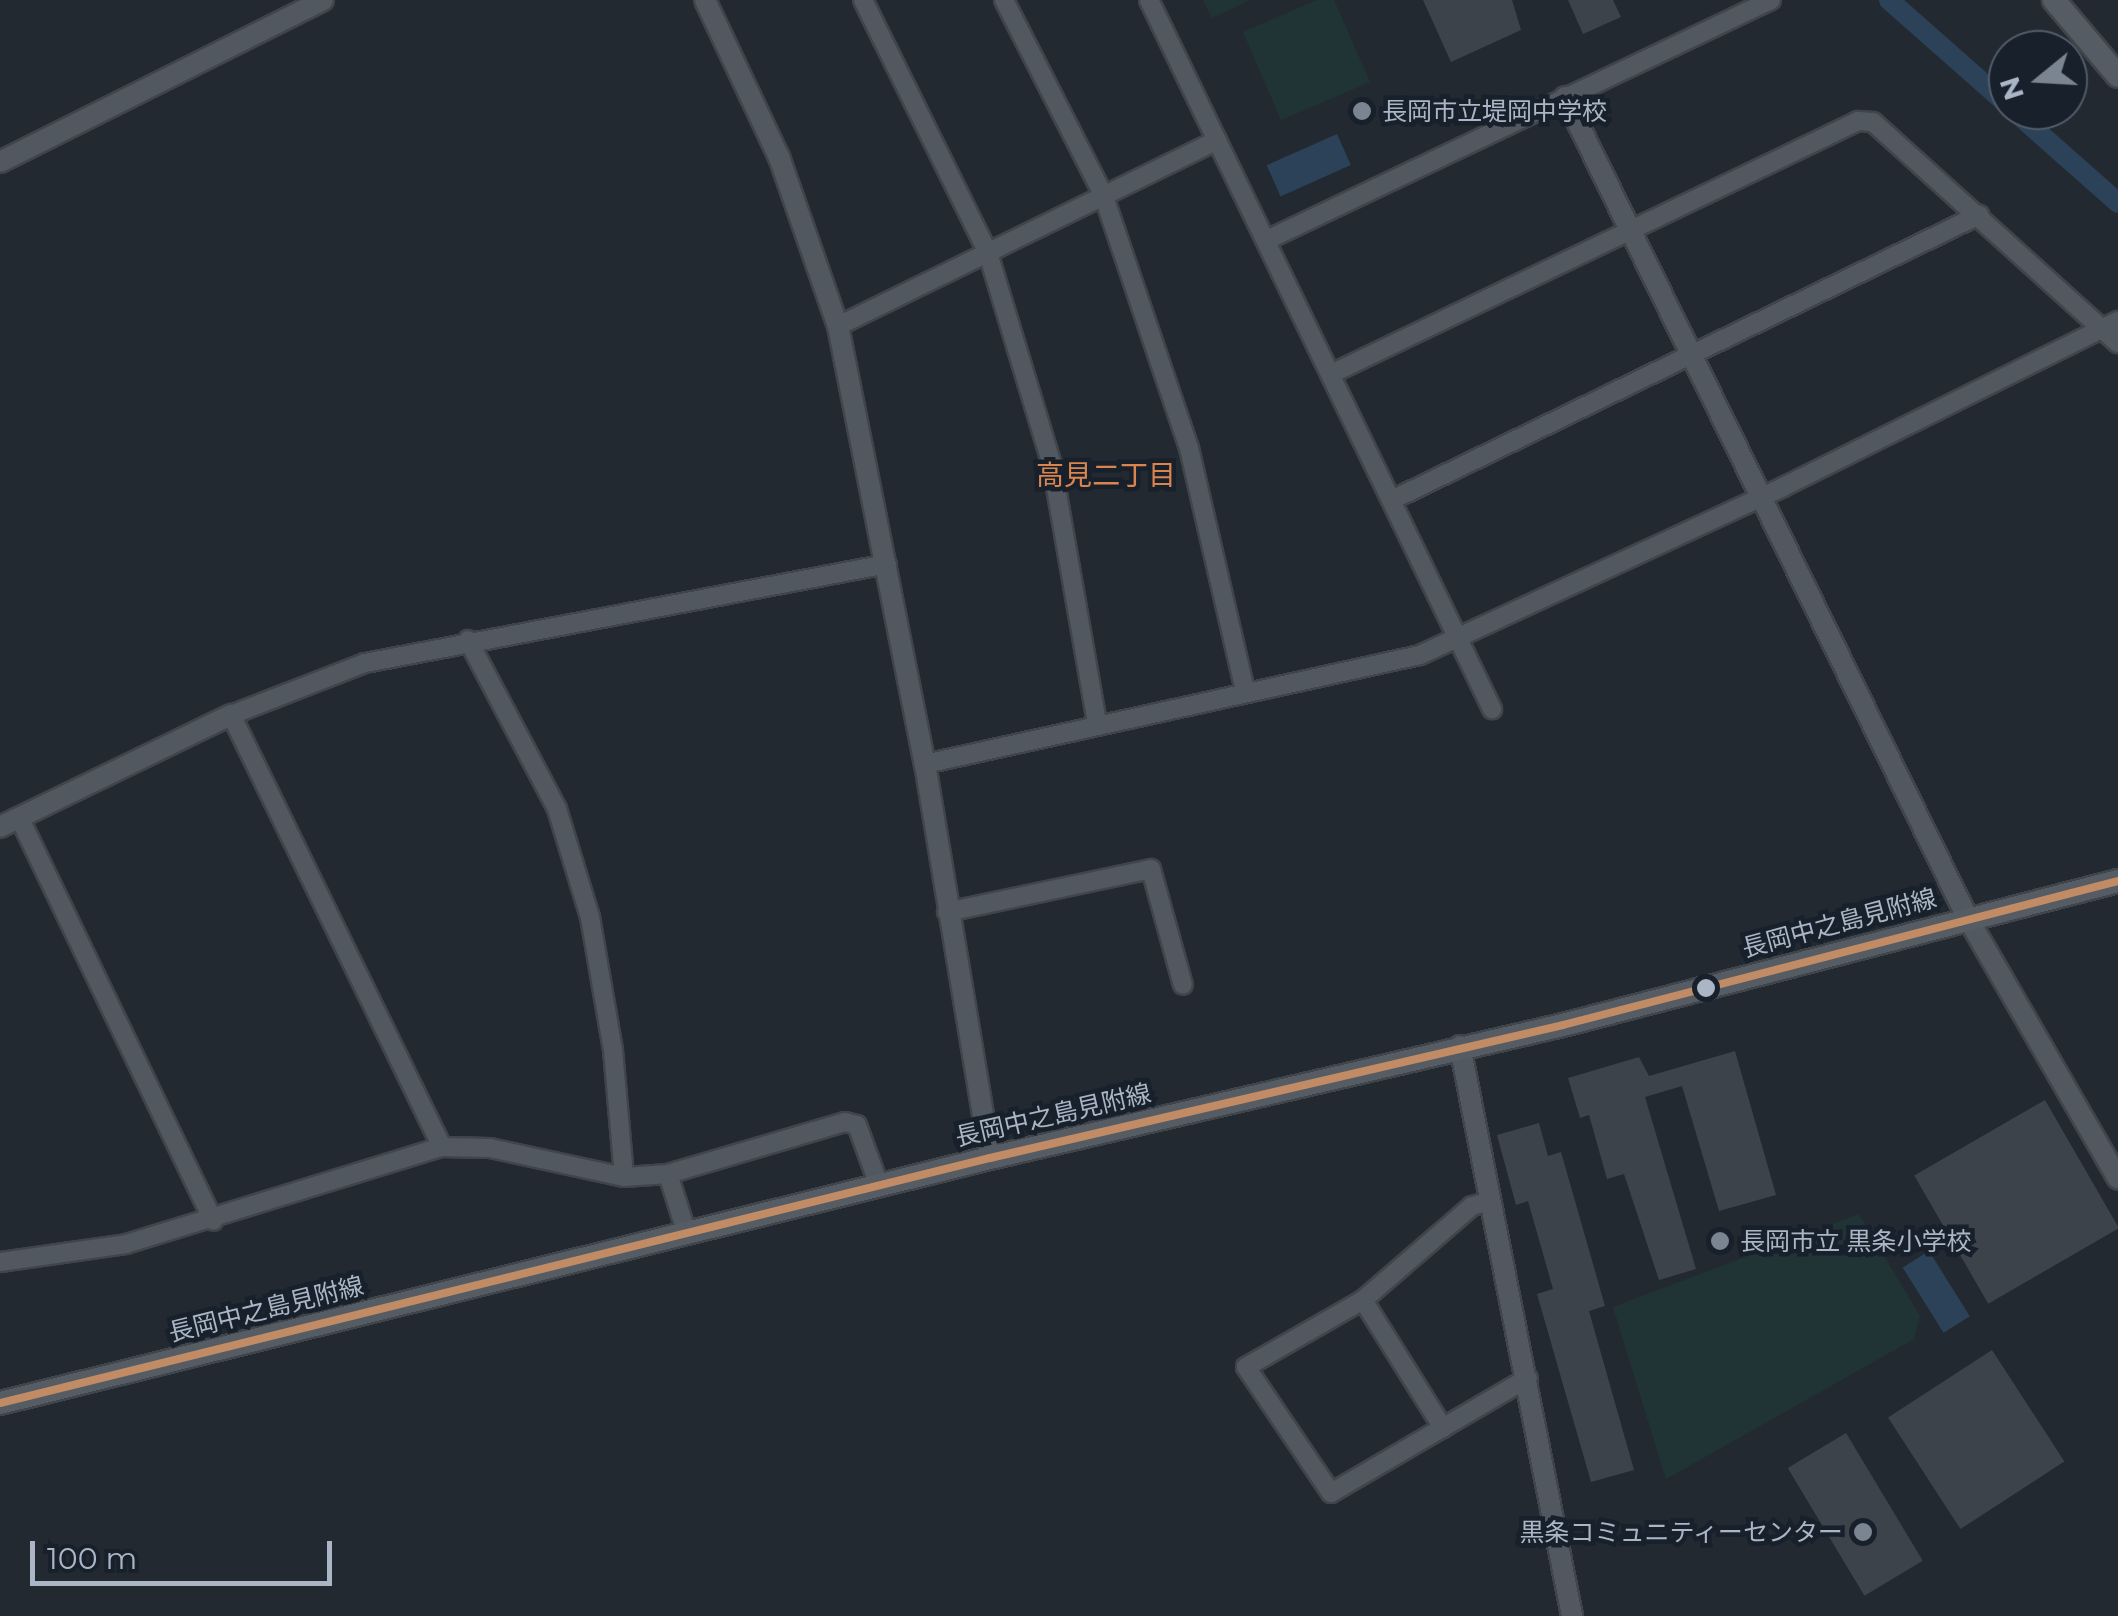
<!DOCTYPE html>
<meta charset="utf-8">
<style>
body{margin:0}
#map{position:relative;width:2118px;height:1616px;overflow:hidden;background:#232930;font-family:Montserrat,"Noto Sans JP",sans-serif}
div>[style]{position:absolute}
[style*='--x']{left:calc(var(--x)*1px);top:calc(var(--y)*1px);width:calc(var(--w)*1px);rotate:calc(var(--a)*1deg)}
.green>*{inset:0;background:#203436}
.water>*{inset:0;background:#2c4259;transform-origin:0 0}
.canal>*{height:20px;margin:-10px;padding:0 10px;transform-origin:10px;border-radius:10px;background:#2c4259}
.building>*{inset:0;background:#3d434a;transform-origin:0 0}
.roads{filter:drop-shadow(2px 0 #40454b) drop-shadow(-2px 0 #40454b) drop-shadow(0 2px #40454b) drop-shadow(0 -2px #40454b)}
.minor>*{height:18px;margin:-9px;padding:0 9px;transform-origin:9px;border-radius:9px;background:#525860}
.tertiary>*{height:20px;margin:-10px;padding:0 10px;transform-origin:10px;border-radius:10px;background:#525860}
.secondary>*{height:22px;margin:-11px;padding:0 11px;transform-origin:11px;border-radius:11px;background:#565c64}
.bus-1>*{height:8px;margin:-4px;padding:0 4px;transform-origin:4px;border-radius:4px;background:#c18c65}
.dots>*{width:28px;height:28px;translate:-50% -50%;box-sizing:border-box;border:5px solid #17202b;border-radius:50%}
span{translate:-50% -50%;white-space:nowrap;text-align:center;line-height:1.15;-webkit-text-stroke:9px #17202b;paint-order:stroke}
.poi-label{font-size:25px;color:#aab6c5}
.left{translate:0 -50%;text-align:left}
.right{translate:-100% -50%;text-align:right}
.street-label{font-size:25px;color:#aab6c5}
.neighbourhood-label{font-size:28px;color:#da8550}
.north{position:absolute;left:1988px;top:30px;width:100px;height:100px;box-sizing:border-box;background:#17202b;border:2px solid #525c69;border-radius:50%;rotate:252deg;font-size:28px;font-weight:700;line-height:40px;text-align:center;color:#aab6c5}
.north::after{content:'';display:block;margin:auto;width:35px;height:45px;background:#7b8591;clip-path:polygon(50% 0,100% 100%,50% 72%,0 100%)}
.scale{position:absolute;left:30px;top:1541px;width:302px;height:45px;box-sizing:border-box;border:5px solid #aab6c5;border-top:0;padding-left:12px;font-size:30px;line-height:35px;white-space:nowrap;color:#aab6c5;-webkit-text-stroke:8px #17202b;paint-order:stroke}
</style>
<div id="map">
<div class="green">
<i style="clip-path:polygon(1203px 0,1250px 0,1212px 18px)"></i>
<i style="clip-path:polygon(1317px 0,1334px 0,1370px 82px,1281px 120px,1243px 32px)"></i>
<i style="clip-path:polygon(1859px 1214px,1920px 1316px,1914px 1339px,1666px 1479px,1613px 1307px)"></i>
</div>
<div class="water">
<i style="left:1337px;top:134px;width:34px;height:77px;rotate:66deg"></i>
<i style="left:1929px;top:1251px;width:77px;height:31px;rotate:58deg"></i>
</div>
<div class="canal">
<i style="--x:1889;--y:0;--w:159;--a:41.4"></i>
<i style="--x:2013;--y:110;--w:140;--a:41.5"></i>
</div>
<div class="building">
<i style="clip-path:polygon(1423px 0,1512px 0,1521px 30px,1451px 62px)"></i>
<i style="clip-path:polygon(1568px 0,1613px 0,1621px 17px,1583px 34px)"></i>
<i style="clip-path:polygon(1735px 1051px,1776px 1195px,1719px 1211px,1682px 1086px,1645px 1097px,1696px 1269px,1659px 1280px,1624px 1174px,1607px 1179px,1589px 1115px,1580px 1118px,1568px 1078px,1639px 1057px,1649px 1076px)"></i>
<i style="left:2045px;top:1100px;width:148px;height:151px;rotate:60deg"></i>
<i style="clip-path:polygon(1539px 1123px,1548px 1156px,1561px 1152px,1605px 1306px,1589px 1311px,1634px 1470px,1591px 1482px,1537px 1294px,1553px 1289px,1528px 1201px,1516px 1205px,1497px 1135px)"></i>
<i style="left:1992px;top:1350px;width:133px;height:124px;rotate:57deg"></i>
<i style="left:1846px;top:1433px;width:149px;height:68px;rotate:59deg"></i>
</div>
<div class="roads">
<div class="minor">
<i style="--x:863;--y:0;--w:282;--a:63.7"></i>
<i style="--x:988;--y:253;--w:221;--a:73.2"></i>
<i style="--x:1052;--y:465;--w:263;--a:80.1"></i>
<i style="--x:1004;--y:0;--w:218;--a:63"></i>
<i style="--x:1103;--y:194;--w:268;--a:71.3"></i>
<i style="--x:1189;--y:448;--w:249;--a:77"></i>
<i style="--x:1149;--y:0;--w:788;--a:64.18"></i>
<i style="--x:1267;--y:240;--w:558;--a:-25.46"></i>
<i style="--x:838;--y:326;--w:422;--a:-26.1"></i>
<i style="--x:1331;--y:374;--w:585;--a:-25.64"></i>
<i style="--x:1858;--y:121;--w:15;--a:4"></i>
<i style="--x:1873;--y:122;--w:330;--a:42.1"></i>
<i style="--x:1392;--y:500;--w:653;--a:-25.9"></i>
<i style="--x:468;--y:640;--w:191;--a:62.2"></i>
<i style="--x:557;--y:809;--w:113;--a:73"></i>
<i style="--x:590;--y:917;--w:135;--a:80.2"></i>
<i style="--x:613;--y:1050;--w:127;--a:85"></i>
<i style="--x:925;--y:764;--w:507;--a:-12.42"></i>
<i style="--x:1420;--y:655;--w:400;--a:-24.8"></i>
<i style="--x:1783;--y:487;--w:374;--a:-26.4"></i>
<i style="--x:19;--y:817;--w:448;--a:64.3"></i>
<i style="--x:947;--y:912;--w:208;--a:-11.9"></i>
<i style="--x:1151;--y:869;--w:120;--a:74.6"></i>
<i style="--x:442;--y:1147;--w:481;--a:-116"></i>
<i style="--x:231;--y:715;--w:144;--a:-21.2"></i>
<i style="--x:365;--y:663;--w:531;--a:-10.74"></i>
<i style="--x:668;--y:1174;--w:63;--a:72.4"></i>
<i style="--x:1491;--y:1201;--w:20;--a:165"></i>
<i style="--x:1472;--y:1206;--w:144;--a:139.2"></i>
<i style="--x:1363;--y:1300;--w:135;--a:150.2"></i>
<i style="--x:1246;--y:1367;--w:152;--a:56"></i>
<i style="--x:1331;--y:1493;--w:228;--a:-30.3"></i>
<i style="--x:0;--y:1262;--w:127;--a:-8.1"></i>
<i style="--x:126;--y:1244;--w:331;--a:-17.1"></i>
<i style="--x:442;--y:1147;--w:48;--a:1.2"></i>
<i style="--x:490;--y:1148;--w:137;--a:12.2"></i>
<i style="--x:624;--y:1177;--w:44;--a:-3.9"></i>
<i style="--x:668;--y:1174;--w:184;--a:-16.4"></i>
<i style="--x:845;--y:1122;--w:12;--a:14"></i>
<i style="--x:857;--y:1125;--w:64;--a:69.9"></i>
<i style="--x:1363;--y:1300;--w:151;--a:58"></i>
</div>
<div class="tertiary">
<i style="--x:705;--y:0;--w:174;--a:64.8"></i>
<i style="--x:779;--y:157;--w:179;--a:70.8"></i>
<i style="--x:838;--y:326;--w:447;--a:78.8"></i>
<i style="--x:925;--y:764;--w:399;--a:80.6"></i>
<i style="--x:1565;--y:97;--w:913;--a:63.88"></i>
<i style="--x:1967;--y:917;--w:302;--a:60"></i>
<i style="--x:0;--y:162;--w:361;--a:-26.6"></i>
<i style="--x:0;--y:827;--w:257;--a:-25.9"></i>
<i style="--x:1460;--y:1046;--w:581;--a:78.88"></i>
</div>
<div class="secondary">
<i style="--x:2054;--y:0;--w:99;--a:49.9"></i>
<i style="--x:0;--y:1403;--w:1020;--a:-13.9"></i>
<i style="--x:990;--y:1158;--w:588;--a:-13.07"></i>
<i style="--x:1563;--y:1025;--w:573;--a:-14.55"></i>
</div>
</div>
<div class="bus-1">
<i style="--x:0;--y:1403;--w:1020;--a:-13.9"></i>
<i style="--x:990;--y:1158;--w:588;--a:-13.07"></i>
<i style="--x:1563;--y:1025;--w:573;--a:-14.55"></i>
</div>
<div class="dots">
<i style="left:1362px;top:111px;background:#7b8591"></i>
<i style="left:1706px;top:988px;background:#aab6c5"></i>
<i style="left:1720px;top:1241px;background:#7b8591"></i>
<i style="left:1863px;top:1532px;background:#7b8591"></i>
</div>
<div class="poi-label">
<span class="left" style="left:1382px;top:111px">長岡市立堤岡中学校</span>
<span class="left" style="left:1740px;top:1241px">長岡市立 黒条小学校</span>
<span class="right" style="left:1843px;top:1532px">黒条コミュニティーセンター</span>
</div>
<div class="street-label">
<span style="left:1839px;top:923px;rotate:-15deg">長岡中之島見附線</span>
<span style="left:1053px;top:1115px;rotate:-13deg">長岡中之島見附線</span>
<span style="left:266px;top:1309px;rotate:-14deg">長岡中之島見附線</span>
</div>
<div class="neighbourhood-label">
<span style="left:1106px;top:475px">高見二丁目</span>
</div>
<div class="north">N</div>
<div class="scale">100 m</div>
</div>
